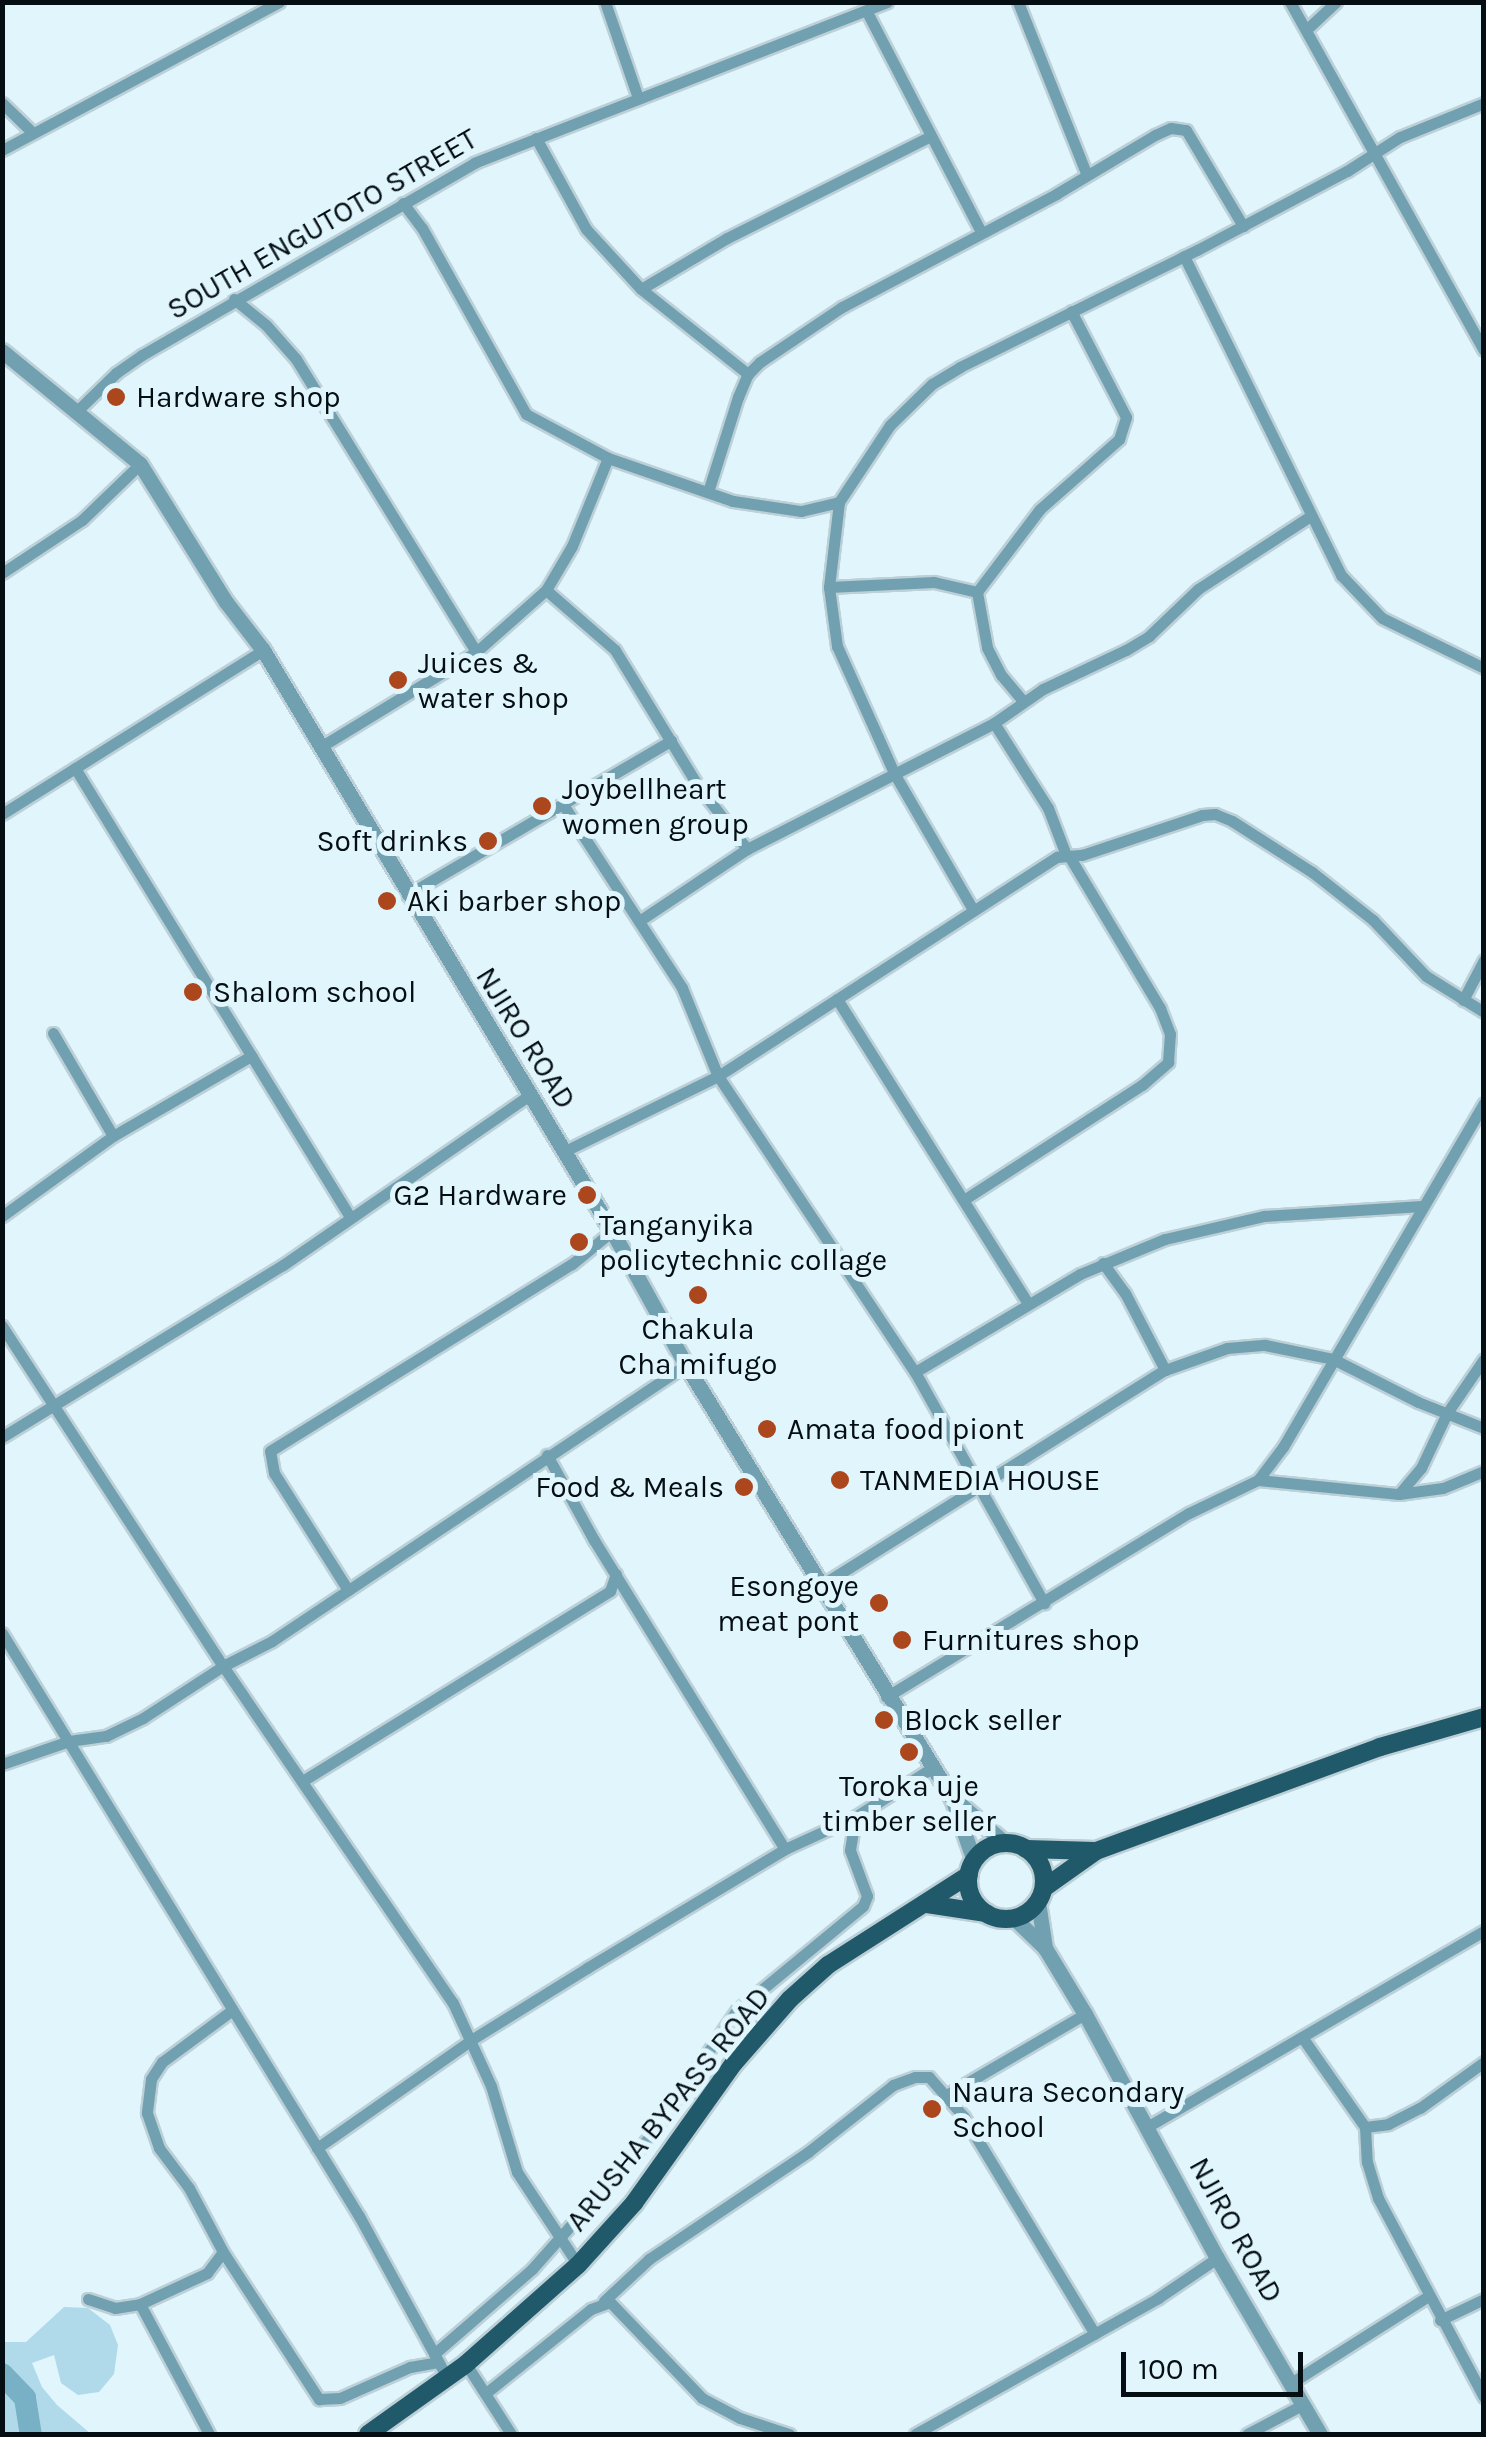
<!DOCTYPE html>
<style>
body{margin:0}
#map{position:relative;width:1486px;height:2437px;overflow:hidden;background:#e0f5fc;font-family:Karla,sans-serif}
div>[style]{position:absolute}
[style*='--x']{left:calc(var(--x)*1px);top:calc(var(--y)*1px);width:calc(var(--w)*1px);rotate:calc(var(--a)*1deg)}
.green>*{inset:0;background:#b0dae9}
.river>*{height:22px;margin:-11px;padding:0 11px;transform-origin:11px;border-radius:11px;background:#78b1c5}
.roads{filter:drop-shadow(2px 0 #bdd0d7) drop-shadow(-2px 0 #bdd0d7) drop-shadow(0 2px #bdd0d7) drop-shadow(0 -2px #bdd0d7)}
.minor>*{height:11px;margin:-5.5px;padding:0 5.5px;transform-origin:5.5px;border-radius:5.5px;background:#71a1b1}
.tertiary>*{height:15px;margin:-7.5px;padding:0 7.5px;transform-origin:7.5px;border-radius:7.5px;background:#71a1b1}
.primary>*{height:18px;margin:-9px;padding:0 9px;transform-origin:9px;border-radius:9px;background:#20596a}
.primary>.ring{margin:-9px;padding:0;box-sizing:content-box;background:none;border:18px solid #20596a;border-radius:50%}
.dots>*{width:28px;height:28px;translate:-50% -50%;box-sizing:border-box;border:5px solid #e0f5fc;border-radius:50%}
span{translate:-50% -50%;white-space:nowrap;text-align:center;line-height:1.15;-webkit-text-stroke:10px #e0f5fc;paint-order:stroke}
.street-label{font-size:30px;color:#040e13}
.poi-label{font-size:30px;color:#040e13}
.left{translate:0 -50%;text-align:left}
.right{translate:-100% -50%;text-align:right}
.frame{position:absolute;inset:0;border:5px solid #040e13;pointer-events:none}
.scale{position:absolute;left:1121px;top:2352px;width:182px;height:45px;box-sizing:border-box;border:5px solid #040e13;border-top:0;padding-left:12px;font-size:30px;line-height:35px;white-space:nowrap;color:#040e13;-webkit-text-stroke:8px #e0f5fc;paint-order:stroke}
</style>
<div id="map">
<div class="green">
<i style="clip-path:polygon(64px 2307px,88px 2308px,110px 2325px,118px 2345px,114px 2374px,99px 2392px,78px 2395px,61px 2383px,54px 2355px,32px 2363px,42px 2387px,57px 2405px,91px 2434px,3px 2434px,3px 2342px,26px 2342px)"></i>
</div>
<div class="river">
<i style="--x:2;--y:2374;--w:33;--a:46"></i>
<i style="--x:25;--y:2398;--w:36;--a:81"></i>
</div>
<div class="roads">
<div class="minor">
<i style="--x:605;--y:2;--w:102;--a:71"></i>
<i style="--x:1018;--y:2;--w:186;--a:68.3"></i>
<i style="--x:1290;--y:2;--w:398;--a:60.9"></i>
<i style="--x:867;--y:12;--w:248;--a:62.6"></i>
<i style="--x:1306;--y:30;--w:41;--a:-43"></i>
<i style="--x:2;--y:103;--w:42;--a:44"></i>
<i style="--x:536;--y:138;--w:104;--a:61.2"></i>
<i style="--x:586;--y:229;--w:81;--a:47.5"></i>
<i style="--x:641;--y:289;--w:137;--a:38.5"></i>
<i style="--x:2;--y:150;--w:314;--a:-28.1"></i>
<i style="--x:403;--y:203;--w:31;--a:53"></i>
<i style="--x:422;--y:228;--w:213;--a:60.8"></i>
<i style="--x:526;--y:414;--w:93;--a:28.2"></i>
<i style="--x:608;--y:458;--w:132;--a:19"></i>
<i style="--x:733;--y:501;--w:69;--a:8.4"></i>
<i style="--x:801;--y:511;--w:39;--a:-13"></i>
<i style="--x:839;--y:502;--w:92;--a:-56.5"></i>
<i style="--x:890;--y:425;--w:59;--a:-44.3"></i>
<i style="--x:932;--y:384;--w:33;--a:-31"></i>
<i style="--x:960;--y:367;--w:264;--a:-26.3"></i>
<i style="--x:1197;--y:250;--w:170;--a:-27.8"></i>
<i style="--x:1347;--y:171;--w:63;--a:-32.7"></i>
<i style="--x:1400;--y:137;--w:91;--a:-22"></i>
<i style="--x:1184;--y:256;--w:356;--a:63.8"></i>
<i style="--x:1341;--y:575;--w:59;--a:46.4"></i>
<i style="--x:1382;--y:618;--w:114;--a:26.1"></i>
<i style="--x:641;--y:289;--w:100;--a:-30.7"></i>
<i style="--x:727;--y:238;--w:226;--a:-26.6"></i>
<i style="--x:234;--y:299;--w:41;--a:39.1"></i>
<i style="--x:266;--y:325;--w:45;--a:48.6"></i>
<i style="--x:296;--y:359;--w:344;--a:58.4"></i>
<i style="--x:79;--y:409;--w:52;--a:-44.2"></i>
<i style="--x:116;--y:373;--w:32;--a:-35"></i>
<i style="--x:142;--y:355;--w:384;--a:-30"></i>
<i style="--x:474;--y:163;--w:443;--a:-21.3"></i>
<i style="--x:708;--y:492;--w:100;--a:-72.5"></i>
<i style="--x:738;--y:397;--w:25;--a:-67"></i>
<i style="--x:748;--y:374;--w:17;--a:-45"></i>
<i style="--x:760;--y:362;--w:99;--a:-33.9"></i>
<i style="--x:842;--y:307;--w:242;--a:-27.8"></i>
<i style="--x:1056;--y:194;--w:115;--a:-30.8"></i>
<i style="--x:1155;--y:135;--w:17;--a:-24"></i>
<i style="--x:1171;--y:128;--w:15;--a:8"></i>
<i style="--x:1186;--y:130;--w:112;--a:59.3"></i>
<i style="--x:839;--y:502;--w:86;--a:96.7"></i>
<i style="--x:829;--y:587;--w:60;--a:82.3"></i>
<i style="--x:837;--y:646;--w:139;--a:65.8"></i>
<i style="--x:894;--y:773;--w:156;--a:60"></i>
<i style="--x:2;--y:573;--w:96;--a:-33.5"></i>
<i style="--x:82;--y:520;--w:81;--a:-44"></i>
<i style="--x:829;--y:587;--w:105;--a:-2.7"></i>
<i style="--x:934;--y:582;--w:44;--a:13.1"></i>
<i style="--x:546;--y:590;--w:91;--a:41"></i>
<i style="--x:615;--y:650;--w:159;--a:58.6"></i>
<i style="--x:698;--y:786;--w:80;--a:52.1"></i>
<i style="--x:1023;--y:701;--w:34;--a:-130"></i>
<i style="--x:1001;--y:675;--w:31;--a:-117"></i>
<i style="--x:987;--y:647;--w:56;--a:-100.3"></i>
<i style="--x:977;--y:592;--w:104;--a:-52.8"></i>
<i style="--x:1040;--y:509;--w:106;--a:-41.5"></i>
<i style="--x:1119;--y:439;--w:23;--a:-72"></i>
<i style="--x:1126;--y:417;--w:119;--a:-117.4"></i>
<i style="--x:994;--y:723;--w:101;--a:57.6"></i>
<i style="--x:1048;--y:808;--w:50;--a:69"></i>
<i style="--x:322;--y:746;--w:180;--a:-31.4"></i>
<i style="--x:476;--y:652;--w:94;--a:-41.5"></i>
<i style="--x:546;--y:590;--w:51;--a:-59.4"></i>
<i style="--x:572;--y:546;--w:95;--a:-67.8"></i>
<i style="--x:75;--y:768;--w:527;--a:58.51"></i>
<i style="--x:564;--y:806;--w:217;--a:57"></i>
<i style="--x:682;--y:988;--w:95;--a:67.8"></i>
<i style="--x:718;--y:1076;--w:356;--a:56.4"></i>
<i style="--x:915;--y:1372;--w:265;--a:60.8"></i>
<i style="--x:2;--y:814;--w:308;--a:-32.1"></i>
<i style="--x:407;--y:895;--w:306;--a:-30.3"></i>
<i style="--x:639;--y:921;--w:130;--a:-33.7"></i>
<i style="--x:747;--y:849;--w:277;--a:-27"></i>
<i style="--x:994;--y:723;--w:60;--a:-34.8"></i>
<i style="--x:1043;--y:689;--w:92;--a:-25.2"></i>
<i style="--x:1126;--y:650;--w:27;--a:-31"></i>
<i style="--x:1149;--y:636;--w:68;--a:-43.8"></i>
<i style="--x:1198;--y:589;--w:132;--a:-33"></i>
<i style="--x:837;--y:999;--w:360;--a:57.9"></i>
<i style="--x:1463;--y:1000;--w:45;--a:-62.3"></i>
<i style="--x:53;--y:1033;--w:119;--a:59.8"></i>
<i style="--x:565;--y:1151;--w:170;--a:-26.1"></i>
<i style="--x:718;--y:1076;--w:404;--a:-32.9"></i>
<i style="--x:1057;--y:857;--w:25;--a:-5"></i>
<i style="--x:1082;--y:855;--w:126;--a:-18.4"></i>
<i style="--x:1202;--y:815;--w:13;--a:-4"></i>
<i style="--x:1215;--y:814;--w:18;--a:22"></i>
<i style="--x:1232;--y:821;--w:95;--a:32.5"></i>
<i style="--x:1312;--y:872;--w:78;--a:38.2"></i>
<i style="--x:1373;--y:920;--w:77;--a:46.6"></i>
<i style="--x:1426;--y:976;--w:68;--a:31.8"></i>
<i style="--x:965;--y:1199;--w:211;--a:-32.8"></i>
<i style="--x:1142;--y:1085;--w:35;--a:-41"></i>
<i style="--x:1168;--y:1062;--w:28;--a:-86"></i>
<i style="--x:1170;--y:1034;--w:28;--a:-111"></i>
<i style="--x:1160;--y:1008;--w:177;--a:-120.9"></i>
<i style="--x:2;--y:1216;--w:137;--a:-35.8"></i>
<i style="--x:113;--y:1136;--w:160;--a:-30.1"></i>
<i style="--x:1103;--y:1263;--w:37;--a:54"></i>
<i style="--x:1125;--y:1293;--w:87;--a:62.5"></i>
<i style="--x:2;--y:1326;--w:406;--a:57"></i>
<i style="--x:223;--y:1666;--w:408;--a:55.7"></i>
<i style="--x:453;--y:2003;--w:91;--a:65.4"></i>
<i style="--x:491;--y:2086;--w:90;--a:73.2"></i>
<i style="--x:517;--y:2172;--w:111;--a:56.7"></i>
<i style="--x:915;--y:1372;--w:192;--a:-30.7"></i>
<i style="--x:1080;--y:1274;--w:92;--a:-22.4"></i>
<i style="--x:1165;--y:1239;--w:102;--a:-13.1"></i>
<i style="--x:1264;--y:1216;--w:158;--a:-3.6"></i>
<i style="--x:2;--y:1437;--w:329;--a:-31.5"></i>
<i style="--x:283;--y:1265;--w:298;--a:-34.6"></i>
<i style="--x:547;--y:1455;--w:97;--a:61.1"></i>
<i style="--x:594;--y:1540;--w:363;--a:58.3"></i>
<i style="--x:1258;--y:1480;--w:142;--a:5.7"></i>
<i style="--x:1399;--y:1494;--w:44;--a:-7.8"></i>
<i style="--x:1443;--y:1488;--w:44;--a:-22.5"></i>
<i style="--x:1399;--y:1494;--w:34;--a:-50"></i>
<i style="--x:1421;--y:1468;--w:61;--a:-64.7"></i>
<i style="--x:1447;--y:1413;--w:65;--a:-55.6"></i>
<i style="--x:820;--y:1586;--w:407;--a:-32.1"></i>
<i style="--x:1165;--y:1370;--w:66;--a:-19.5"></i>
<i style="--x:1227;--y:1348;--w:38;--a:-5"></i>
<i style="--x:1265;--y:1345;--w:69;--a:11.6"></i>
<i style="--x:1333;--y:1359;--w:95;--a:26.8"></i>
<i style="--x:1418;--y:1402;--w:71;--a:21.5"></i>
<i style="--x:348;--y:1590;--w:138;--a:-122.3"></i>
<i style="--x:274;--y:1473;--w:22;--a:-100"></i>
<i style="--x:270;--y:1451;--w:355;--a:-31.8"></i>
<i style="--x:572;--y:1264;--w:52;--a:-39.5"></i>
<i style="--x:2;--y:1633;--w:684;--a:58.52"></i>
<i style="--x:359;--y:2216;--w:186;--a:61.4"></i>
<i style="--x:886;--y:1697;--w:354;--a:-31.3"></i>
<i style="--x:1189;--y:1513;--w:76;--a:-25.6"></i>
<i style="--x:1258;--y:1480;--w:41;--a:-52.9"></i>
<i style="--x:1283;--y:1447;--w:398;--a:-59.7"></i>
<i style="--x:2;--y:1764;--w:71;--a:-18.9"></i>
<i style="--x:69;--y:1741;--w:37;--a:-8"></i>
<i style="--x:106;--y:1736;--w:41;--a:-25.9"></i>
<i style="--x:143;--y:1718;--w:95;--a:-33"></i>
<i style="--x:223;--y:1666;--w:55;--a:-27"></i>
<i style="--x:272;--y:1641;--w:498;--a:-33.7"></i>
<i style="--x:304;--y:1780;--w:360;--a:-31.7"></i>
<i style="--x:610;--y:1591;--w:18;--a:-71"></i>
<i style="--x:231;--y:2011;--w:86;--a:143.5"></i>
<i style="--x:162;--y:2062;--w:20;--a:123"></i>
<i style="--x:151;--y:2079;--w:34;--a:97"></i>
<i style="--x:147;--y:2113;--w:37;--a:71"></i>
<i style="--x:159;--y:2148;--w:50;--a:53.1"></i>
<i style="--x:189;--y:2188;--w:72;--a:62"></i>
<i style="--x:223;--y:2252;--w:176;--a:56.9"></i>
<i style="--x:319;--y:2399;--w:21;--a:-3"></i>
<i style="--x:340;--y:2398;--w:77;--a:-23.9"></i>
<i style="--x:410;--y:2367;--w:28;--a:-10"></i>
<i style="--x:1302;--y:2037;--w:110;--a:55"></i>
<i style="--x:1365;--y:2127;--w:23;--a:-7"></i>
<i style="--x:1388;--y:2124;--w:36;--a:-27"></i>
<i style="--x:1420;--y:2108;--w:79;--a:-35.7"></i>
<i style="--x:948;--y:2094;--w:159;--a:-30.3"></i>
<i style="--x:1147;--y:2127;--w:390;--a:-30.2"></i>
<i style="--x:1365;--y:2127;--w:35;--a:87"></i>
<i style="--x:1367;--y:2162;--w:38;--a:73"></i>
<i style="--x:1378;--y:2198;--w:225;--a:62"></i>
<i style="--x:317;--y:2148;--w:188;--a:-35"></i>
<i style="--x:471;--y:2040;--w:137;--a:-31.8"></i>
<i style="--x:587;--y:1968;--w:231;--a:-31"></i>
<i style="--x:785;--y:1849;--w:77;--a:-24.6"></i>
<i style="--x:855;--y:1817;--w:91;--a:-32.5"></i>
<i style="--x:88;--y:2299;--w:28;--a:18"></i>
<i style="--x:115;--y:2308;--w:25;--a:-9"></i>
<i style="--x:140;--y:2304;--w:74;--a:-24.8"></i>
<i style="--x:207;--y:2273;--w:26;--a:-53"></i>
<i style="--x:604;--y:2301;--w:62;--a:-43"></i>
<i style="--x:649;--y:2259;--w:192;--a:-33.9"></i>
<i style="--x:808;--y:2152;--w:108;--a:-38.2"></i>
<i style="--x:893;--y:2085;--w:23;--a:-20"></i>
<i style="--x:915;--y:2077;--w:14;--a:0"></i>
<i style="--x:929;--y:2077;--w:53;--a:48.8"></i>
<i style="--x:964;--y:2117;--w:253;--a:58.9"></i>
<i style="--x:140;--y:2304;--w:147;--a:62"></i>
<i style="--x:1440;--y:2320;--w:49;--a:-25.5"></i>
<i style="--x:434;--y:2354;--w:130;--a:-40.9"></i>
<i style="--x:532;--y:2269;--w:179;--a:-48.4"></i>
<i style="--x:651;--y:2135;--w:152;--a:-55.5"></i>
<i style="--x:737;--y:2010;--w:163;--a:-39.5"></i>
<i style="--x:863;--y:1906;--w:11;--a:-68"></i>
<i style="--x:867;--y:1896;--w:49;--a:-110.3"></i>
<i style="--x:850;--y:1850;--w:33;--a:-81"></i>
<i style="--x:466;--y:2364;--w:83;--a:57.3"></i>
<i style="--x:1291;--y:2383;--w:161;--a:-32.3"></i>
<i style="--x:486;--y:2393;--w:134;--a:-38.7"></i>
<i style="--x:591;--y:2309;--w:20;--a:-20"></i>
<i style="--x:610;--y:2302;--w:133;--a:46.2"></i>
<i style="--x:702;--y:2398;--w:43;--a:27.8"></i>
<i style="--x:740;--y:2418;--w:52;--a:18.1"></i>
<i style="--x:915;--y:2434;--w:278;--a:-29.2"></i>
<i style="--x:1158;--y:2298;--w:71;--a:-34.1"></i>
<i style="--x:1247;--y:2434;--w:64;--a:-27.8"></i>
</div>
<div class="tertiary">
<i style="--x:2;--y:351;--w:178;--a:39.3"></i>
<i style="--x:140;--y:464;--w:163;--a:58.1"></i>
<i style="--x:226;--y:602;--w:61;--a:52.4"></i>
<i style="--x:263;--y:650;--w:678;--a:59.01"></i>
<i style="--x:612;--y:1231;--w:153;--a:61.1"></i>
<i style="--x:686;--y:1365;--w:508;--a:58.44"></i>
<i style="--x:952;--y:1798;--w:67;--a:70.8"></i>
<i style="--x:955;--y:1800;--w:67;--a:40.8"></i>
<i style="--x:1038;--y:1902;--w:47;--a:81.3"></i>
<i style="--x:1014;--y:1918;--w:43;--a:44.1"></i>
<i style="--x:1045;--y:1948;--w:77;--a:58.8"></i>
<i style="--x:1085;--y:2014;--w:277;--a:61.6"></i>
<i style="--x:1217;--y:2258;--w:204;--a:59.7"></i>
</div>
<div class="primary">
<i class="ring" style="left:968px;top:1843px;width:58px;height:58px"></i>
<i style="--x:1026;--y:1849;--w:69;--a:1.7"></i>
<i style="--x:1044;--y:1888;--w:64;--a:-35.4"></i>
<i style="--x:1096;--y:1851;--w:302;--a:-20.1"></i>
<i style="--x:1380;--y:1747;--w:108;--a:-16.1"></i>
<i style="--x:927;--y:1904;--w:60;--a:8.7"></i>
<i style="--x:368;--y:2434;--w:120;--a:-35.5"></i>
<i style="--x:466;--y:2364;--w:149;--a:-41.5"></i>
<i style="--x:578;--y:2265;--w:84;--a:-47.9"></i>
<i style="--x:634;--y:2203;--w:172;--a:-54.5"></i>
<i style="--x:734;--y:2063;--w:85;--a:-48.8"></i>
<i style="--x:790;--y:1999;--w:51;--a:-41.8"></i>
<i style="--x:828;--y:1965;--w:167;--a:-32.6"></i>
</div>
</div>
<div class="dots">
<i style="left:116px;top:397px;background:#ac461d"></i>
<i style="left:398px;top:680px;background:#ac461d"></i>
<i style="left:542px;top:806px;background:#ac461d"></i>
<i style="left:488px;top:841px;background:#ac461d"></i>
<i style="left:387px;top:901px;background:#ac461d"></i>
<i style="left:193px;top:992px;background:#ac461d"></i>
<i style="left:587px;top:1195px;background:#ac461d"></i>
<i style="left:579px;top:1242px;background:#ac461d"></i>
<i style="left:698px;top:1295px;background:#ac461d"></i>
<i style="left:767px;top:1429px;background:#ac461d"></i>
<i style="left:840px;top:1480px;background:#ac461d"></i>
<i style="left:744px;top:1487px;background:#ac461d"></i>
<i style="left:879px;top:1603px;background:#ac461d"></i>
<i style="left:902px;top:1640px;background:#ac461d"></i>
<i style="left:884px;top:1720px;background:#ac461d"></i>
<i style="left:909px;top:1752px;background:#ac461d"></i>
<i style="left:932px;top:2109px;background:#ac461d"></i>
</div>
<div class="street-label">
<span style="left:322px;top:224px;rotate:-30deg">SOUTH ENGUTOTO STREET</span>
<span style="left:526px;top:1038px;rotate:58deg">NJIRO ROAD</span>
<span style="left:668px;top:2109px;rotate:-51deg">ARUSHA BYPASS ROAD</span>
<span style="left:1236px;top:2230px;rotate:61deg">NJIRO ROAD</span>
</div>
<div class="poi-label">
<span class="left" style="left:136px;top:397px">Hardware shop</span>
<span class="left" style="left:418px;top:680px">Juices &amp;<br>water shop</span>
<span class="left" style="left:562px;top:806px">Joybellheart<br>women group</span>
<span class="right" style="left:468px;top:841px">Soft drinks</span>
<span class="left" style="left:407px;top:901px">Aki barber shop</span>
<span class="left" style="left:213px;top:992px">Shalom school</span>
<span class="right" style="left:567px;top:1195px">G2 Hardware</span>
<span class="left" style="left:599px;top:1242px">Tanganyika<br>policytechnic collage</span>
<span style="left:698px;top:1346px">Chakula<br>Cha mifugo</span>
<span class="left" style="left:787px;top:1429px">Amata food piont</span>
<span class="left" style="left:860px;top:1480px">TANMEDIA HOUSE</span>
<span class="right" style="left:724px;top:1487px">Food &amp; Meals</span>
<span class="right" style="left:859px;top:1603px">Esongoye<br>meat pont</span>
<span class="left" style="left:922px;top:1640px">Furnitures shop</span>
<span class="left" style="left:904px;top:1720px">Block seller</span>
<span style="left:909px;top:1803px">Toroka uje<br>timber seller</span>
<span class="left" style="left:952px;top:2109px">Naura Secondary<br>School</span>
</div>
<div class="frame"></div>
<div class="scale">100 m</div>
</div>
